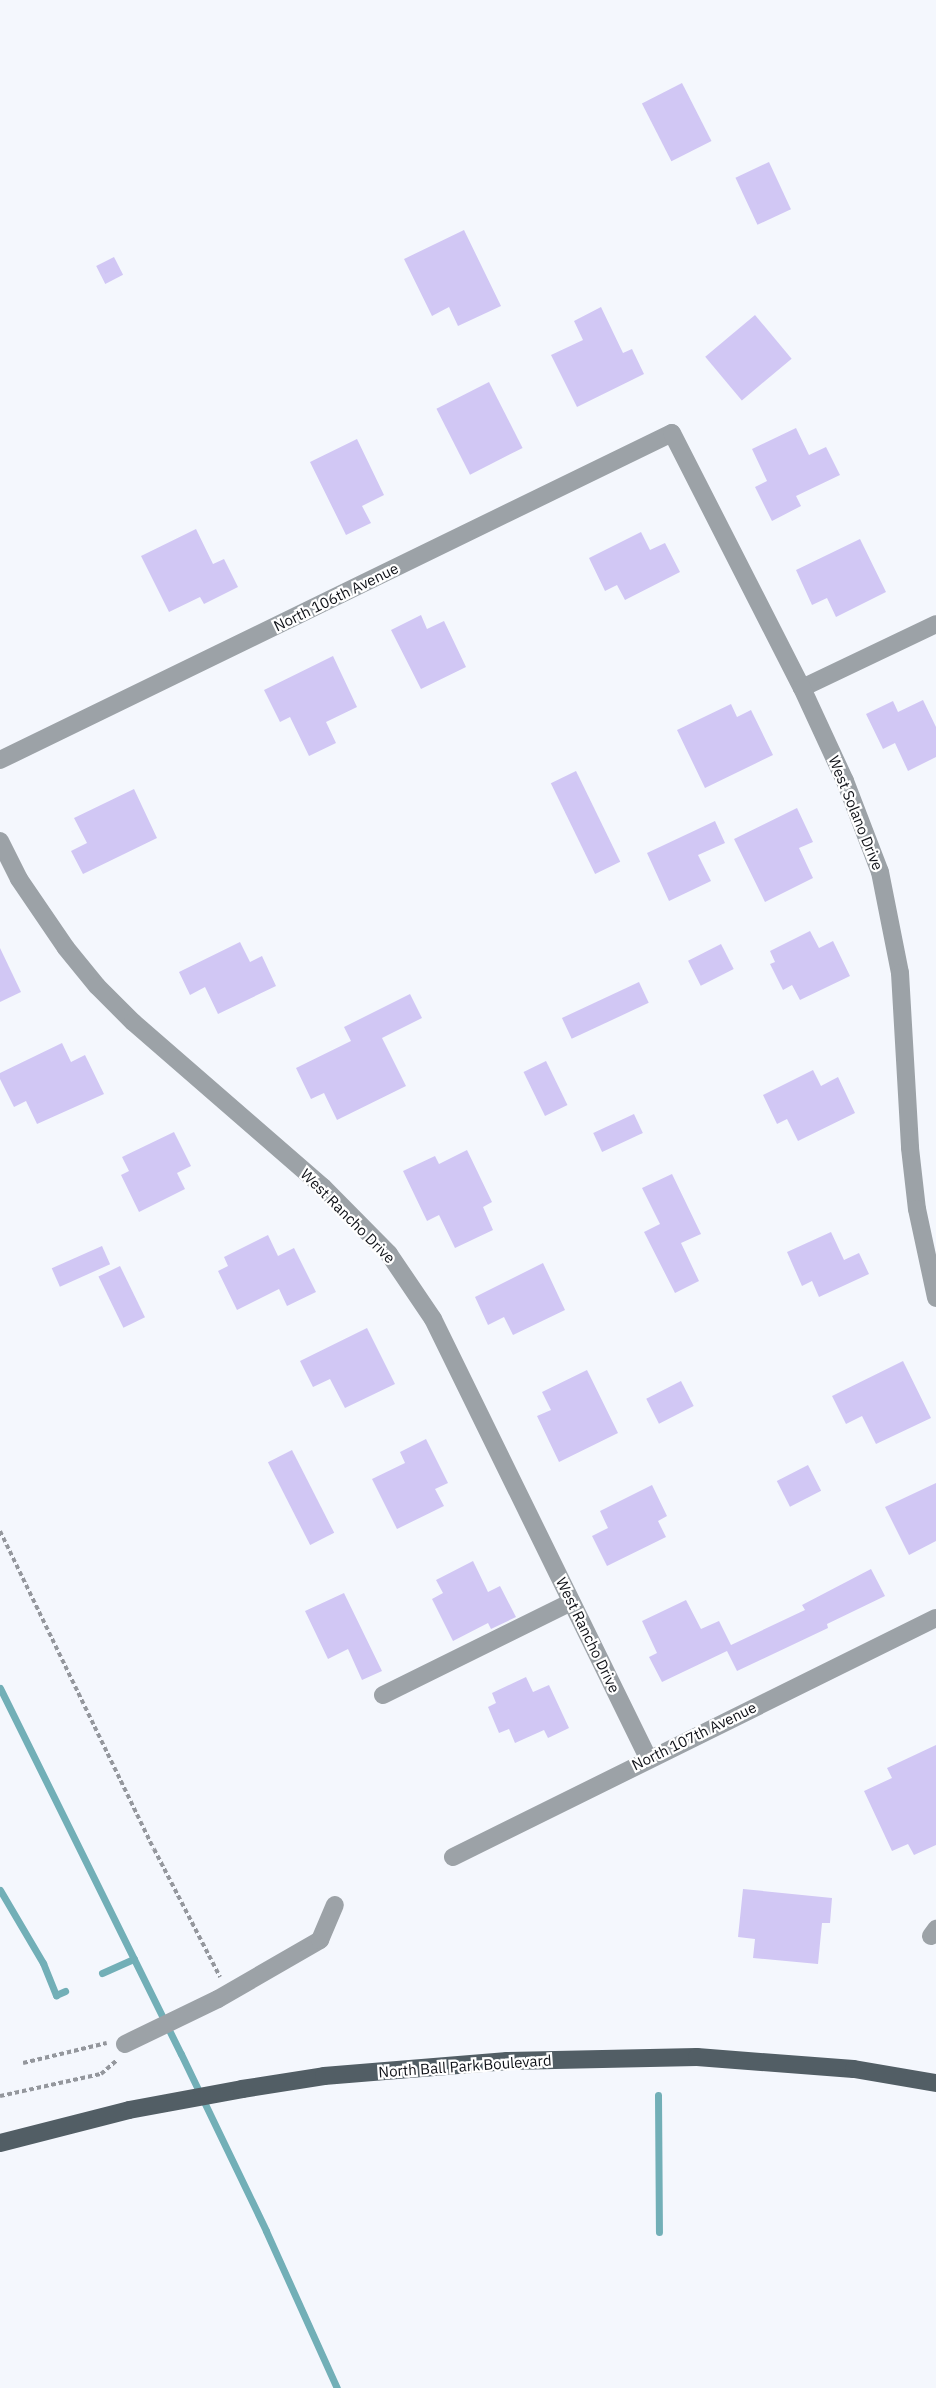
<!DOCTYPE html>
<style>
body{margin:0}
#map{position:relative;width:936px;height:2388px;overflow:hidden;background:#f4f7fd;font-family:"IBM Plex Sans",sans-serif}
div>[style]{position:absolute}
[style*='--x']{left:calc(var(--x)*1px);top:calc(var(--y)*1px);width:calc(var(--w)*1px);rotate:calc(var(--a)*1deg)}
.stream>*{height:7px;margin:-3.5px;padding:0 3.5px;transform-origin:3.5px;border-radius:3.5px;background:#72afb7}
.building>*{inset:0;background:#d1c7f4;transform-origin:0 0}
.path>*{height:4px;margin-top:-2px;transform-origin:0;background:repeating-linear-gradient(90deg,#94979d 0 4.5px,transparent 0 7.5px)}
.minor>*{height:18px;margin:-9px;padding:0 9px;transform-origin:9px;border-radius:9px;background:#9ca2a7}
.major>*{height:18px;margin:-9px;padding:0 9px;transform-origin:9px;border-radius:9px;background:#525e65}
span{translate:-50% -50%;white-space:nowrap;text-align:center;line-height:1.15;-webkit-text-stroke:4.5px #fff;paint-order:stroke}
.street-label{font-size:15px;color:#0f1117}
</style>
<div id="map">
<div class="stream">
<i style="--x:0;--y:1688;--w:408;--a:63.7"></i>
<i style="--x:181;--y:2054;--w:196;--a:64.3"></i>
<i style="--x:266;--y:2231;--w:172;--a:65.7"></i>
<i style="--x:0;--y:1890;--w:85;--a:59.5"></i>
<i style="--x:43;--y:1963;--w:35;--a:68"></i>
<i style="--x:56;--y:1995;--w:10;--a:-24"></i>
<i style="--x:102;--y:1973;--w:35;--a:-24"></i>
<i style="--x:658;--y:2095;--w:137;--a:89.6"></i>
</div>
<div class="building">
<i style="left:682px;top:83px;width:65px;height:45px;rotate:63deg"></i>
<i style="left:769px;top:162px;width:52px;height:37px;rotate:65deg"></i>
<i style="clip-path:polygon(464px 230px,501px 306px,458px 326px,449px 307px,432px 316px,404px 259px)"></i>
<i style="left:114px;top:257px;width:20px;height:20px;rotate:63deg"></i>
<i style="clip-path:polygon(601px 307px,623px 353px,632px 349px,644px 374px,577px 407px,551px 355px,583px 340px,574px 321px)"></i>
<i style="left:755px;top:315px;width:57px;height:65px;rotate:50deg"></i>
<i style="left:489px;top:382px;width:74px;height:59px;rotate:63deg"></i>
<i style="clip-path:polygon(796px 428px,809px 455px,826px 447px,840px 475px,796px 496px,801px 506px,772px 521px,755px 487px,767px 481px,752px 449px)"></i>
<i style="clip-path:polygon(357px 439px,384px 495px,362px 506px,371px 523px,346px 535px,310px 462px)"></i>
<i style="clip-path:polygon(196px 529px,213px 564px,224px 559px,238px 587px,204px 604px,200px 597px,169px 612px,141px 556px)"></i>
<i style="clip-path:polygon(641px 532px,650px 550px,665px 543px,680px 572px,625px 600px,617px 585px,605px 591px,589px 558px)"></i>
<i style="clip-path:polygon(860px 539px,886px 592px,836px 617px,827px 598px,812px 605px,796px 570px)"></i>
<i style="clip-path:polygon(421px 615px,427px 629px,444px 621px,466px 667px,421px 689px,391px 630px)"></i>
<i style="clip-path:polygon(333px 656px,357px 707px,326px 722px,336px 743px,309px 756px,290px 717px,280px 722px,264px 690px)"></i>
<i style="clip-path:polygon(923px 700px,936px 727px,936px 757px,908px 771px,895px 743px,883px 749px,866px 714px,893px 701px,898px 712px)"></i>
<i style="clip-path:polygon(731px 704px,737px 717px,751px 710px,773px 755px,705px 788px,677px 730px)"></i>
<i style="left:576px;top:771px;width:101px;height:28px;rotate:64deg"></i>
<i style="clip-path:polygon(134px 789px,157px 838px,83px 874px,71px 851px,87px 843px,74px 818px)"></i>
<i style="clip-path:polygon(797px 808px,813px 842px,799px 848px,813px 878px,765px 902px,734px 839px)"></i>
<i style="clip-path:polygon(715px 821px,725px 843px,698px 855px,711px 881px,669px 901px,647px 853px)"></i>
<i style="clip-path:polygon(810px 931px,819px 948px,833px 941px,850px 976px,800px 1000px,792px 985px,783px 990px,770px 964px,775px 962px,770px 951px)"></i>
<i style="clip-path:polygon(240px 942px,250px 962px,262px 956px,276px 986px,218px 1014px,205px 987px,190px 995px,179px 972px)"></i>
<i style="left:721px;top:944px;width:28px;height:37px;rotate:63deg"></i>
<i style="clip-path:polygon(0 948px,21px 992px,0 1002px)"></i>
<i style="left:639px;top:982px;width:23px;height:85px;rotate:65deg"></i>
<i style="clip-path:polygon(410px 994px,422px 1018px,382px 1038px,406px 1086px,337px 1120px,324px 1093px,311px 1099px,296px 1068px,351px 1041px,344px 1027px)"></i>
<i style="clip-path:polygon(62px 1043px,71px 1062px,85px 1055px,104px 1094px,37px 1124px,26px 1101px,14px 1107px,0 1079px,0 1073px)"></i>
<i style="left:546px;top:1061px;width:49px;height:25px;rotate:64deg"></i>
<i style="clip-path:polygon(813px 1070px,821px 1086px,838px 1077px,855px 1113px,798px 1141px,787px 1119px,777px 1124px,763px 1095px)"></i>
<i style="left:634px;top:1114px;width:21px;height:45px;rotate:65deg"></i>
<i style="clip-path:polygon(174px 1132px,191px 1166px,177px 1173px,185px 1189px,139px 1212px,121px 1175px,129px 1171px,122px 1157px)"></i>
<i style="clip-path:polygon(467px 1150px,492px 1202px,483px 1207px,493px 1230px,455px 1248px,439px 1215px,427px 1221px,403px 1171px,435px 1156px,439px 1164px)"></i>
<i style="clip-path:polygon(672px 1174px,701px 1234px,681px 1243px,699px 1281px,675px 1293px,644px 1232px,660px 1224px,642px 1188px)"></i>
<i style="clip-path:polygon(831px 1232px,844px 1260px,859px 1253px,869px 1274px,819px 1297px,812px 1281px,802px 1286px,787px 1252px)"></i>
<i style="clip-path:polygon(268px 1235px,278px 1256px,294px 1248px,316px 1292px,287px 1306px,279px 1289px,237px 1310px,218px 1271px,228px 1266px,224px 1257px)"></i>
<i style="left:102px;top:1246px;width:20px;height:55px;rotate:66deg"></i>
<i style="clip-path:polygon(543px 1263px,565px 1310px,513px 1335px,504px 1317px,488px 1325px,475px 1297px)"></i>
<i style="left:120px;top:1266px;width:57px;height:24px;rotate:64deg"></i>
<i style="clip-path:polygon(367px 1328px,395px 1384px,345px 1408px,330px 1379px,313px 1387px,300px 1361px)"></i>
<i style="clip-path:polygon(903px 1361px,931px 1418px,876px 1444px,862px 1416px,846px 1424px,832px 1396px)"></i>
<i style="clip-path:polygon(587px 1370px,618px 1433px,559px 1462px,537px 1416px,551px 1410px,542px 1392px)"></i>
<i style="left:681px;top:1381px;width:28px;height:39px;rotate:63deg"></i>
<i style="clip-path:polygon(426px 1439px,448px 1483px,435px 1489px,444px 1506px,397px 1529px,372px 1479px,405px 1463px,400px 1452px)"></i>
<i style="left:292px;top:1450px;width:93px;height:27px;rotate:63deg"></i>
<i style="left:808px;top:1465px;width:29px;height:35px;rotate:63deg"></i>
<i style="clip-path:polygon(936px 1483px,936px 1541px,909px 1555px,885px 1507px)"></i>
<i style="clip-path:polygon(652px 1485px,667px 1516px,658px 1521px,666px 1537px,607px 1566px,592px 1536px,608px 1528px,600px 1511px)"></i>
<i style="clip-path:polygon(473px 1561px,488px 1592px,500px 1586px,516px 1617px,491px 1629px,488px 1623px,453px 1641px,432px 1599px,443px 1593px,436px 1580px)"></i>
<i style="clip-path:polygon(871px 1569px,885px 1596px,827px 1624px,828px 1628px,737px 1671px,727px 1651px,662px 1682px,649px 1657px,657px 1653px,642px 1621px,686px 1600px,701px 1629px,719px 1621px,731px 1645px,805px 1610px,802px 1605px)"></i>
<i style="clip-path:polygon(344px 1593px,382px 1671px,362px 1680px,348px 1649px,328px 1659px,305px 1611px)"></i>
<i style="clip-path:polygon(526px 1677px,533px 1692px,549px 1685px,569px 1728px,548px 1738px,544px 1730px,515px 1743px,509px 1729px,499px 1733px,488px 1707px,496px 1703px,492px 1693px)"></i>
<i style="clip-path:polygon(936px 1745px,936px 1845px,914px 1855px,908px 1844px,892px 1851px,864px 1791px,892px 1778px,887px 1768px)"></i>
<i style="clip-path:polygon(743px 1889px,832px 1898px,830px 1923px,822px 1923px,818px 1964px,753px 1958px,755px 1939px,738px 1937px)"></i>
</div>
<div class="path">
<i style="--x:0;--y:1531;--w:353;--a:64.2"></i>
<i style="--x:154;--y:1849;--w:144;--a:62.7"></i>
<i style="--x:23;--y:2063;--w:86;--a:-13.4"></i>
<i style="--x:0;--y:2096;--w:103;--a:-12.3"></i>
<i style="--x:101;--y:2074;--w:20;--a:-41"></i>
</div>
<div class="minor">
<i style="--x:802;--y:688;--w:148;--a:-25.5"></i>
<i style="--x:0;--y:760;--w:747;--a:-25.95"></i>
<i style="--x:672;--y:433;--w:286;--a:63"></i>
<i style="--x:802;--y:688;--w:102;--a:65.2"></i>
<i style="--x:845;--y:781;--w:97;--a:69"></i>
<i style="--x:880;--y:872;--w:103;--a:78.8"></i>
<i style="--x:900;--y:973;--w:175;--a:86.7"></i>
<i style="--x:910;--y:1148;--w:61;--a:83.5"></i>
<i style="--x:917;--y:1209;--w:91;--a:77.9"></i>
<i style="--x:0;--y:841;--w:42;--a:63.4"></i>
<i style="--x:19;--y:879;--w:83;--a:55.7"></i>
<i style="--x:66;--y:948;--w:49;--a:50.8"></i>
<i style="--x:97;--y:986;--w:51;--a:45"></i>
<i style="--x:133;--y:1022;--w:252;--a:41"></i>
<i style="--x:323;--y:1187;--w:94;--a:45.4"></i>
<i style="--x:389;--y:1254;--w:78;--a:55.9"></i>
<i style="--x:433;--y:1319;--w:490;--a:63.9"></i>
<i style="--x:383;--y:1695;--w:210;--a:-26.3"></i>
<i style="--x:453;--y:1857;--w:539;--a:-26.33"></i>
<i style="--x:931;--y:1936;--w:9;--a:-54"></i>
<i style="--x:125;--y:2044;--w:103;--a:-25.8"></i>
<i style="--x:218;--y:1999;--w:118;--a:-30"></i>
<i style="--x:320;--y:1940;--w:38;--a:-67"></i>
</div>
<div class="major">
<i style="--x:0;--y:2143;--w:133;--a:-14.3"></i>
<i style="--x:129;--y:2110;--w:115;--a:-10.5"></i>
<i style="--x:242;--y:2089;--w:83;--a:-9"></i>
<i style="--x:324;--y:2076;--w:184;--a:-4.7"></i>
<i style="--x:507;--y:2061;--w:190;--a:-1.2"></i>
<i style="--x:697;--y:2057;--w:157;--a:4.4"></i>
<i style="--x:854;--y:2069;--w:83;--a:9.7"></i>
</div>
<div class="street-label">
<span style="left:336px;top:597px;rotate:-26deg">North 106th Avenue</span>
<span style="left:856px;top:813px;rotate:68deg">West Solano Drive</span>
<span style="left:348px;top:1216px;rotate:45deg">West Rancho Drive</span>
<span style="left:588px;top:1635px;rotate:64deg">West Rancho Drive</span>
<span style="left:694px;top:1736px;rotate:-26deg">North 107th Avenue</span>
<span style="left:465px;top:2066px;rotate:-4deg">North Ball Park Boulevard</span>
</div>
</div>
